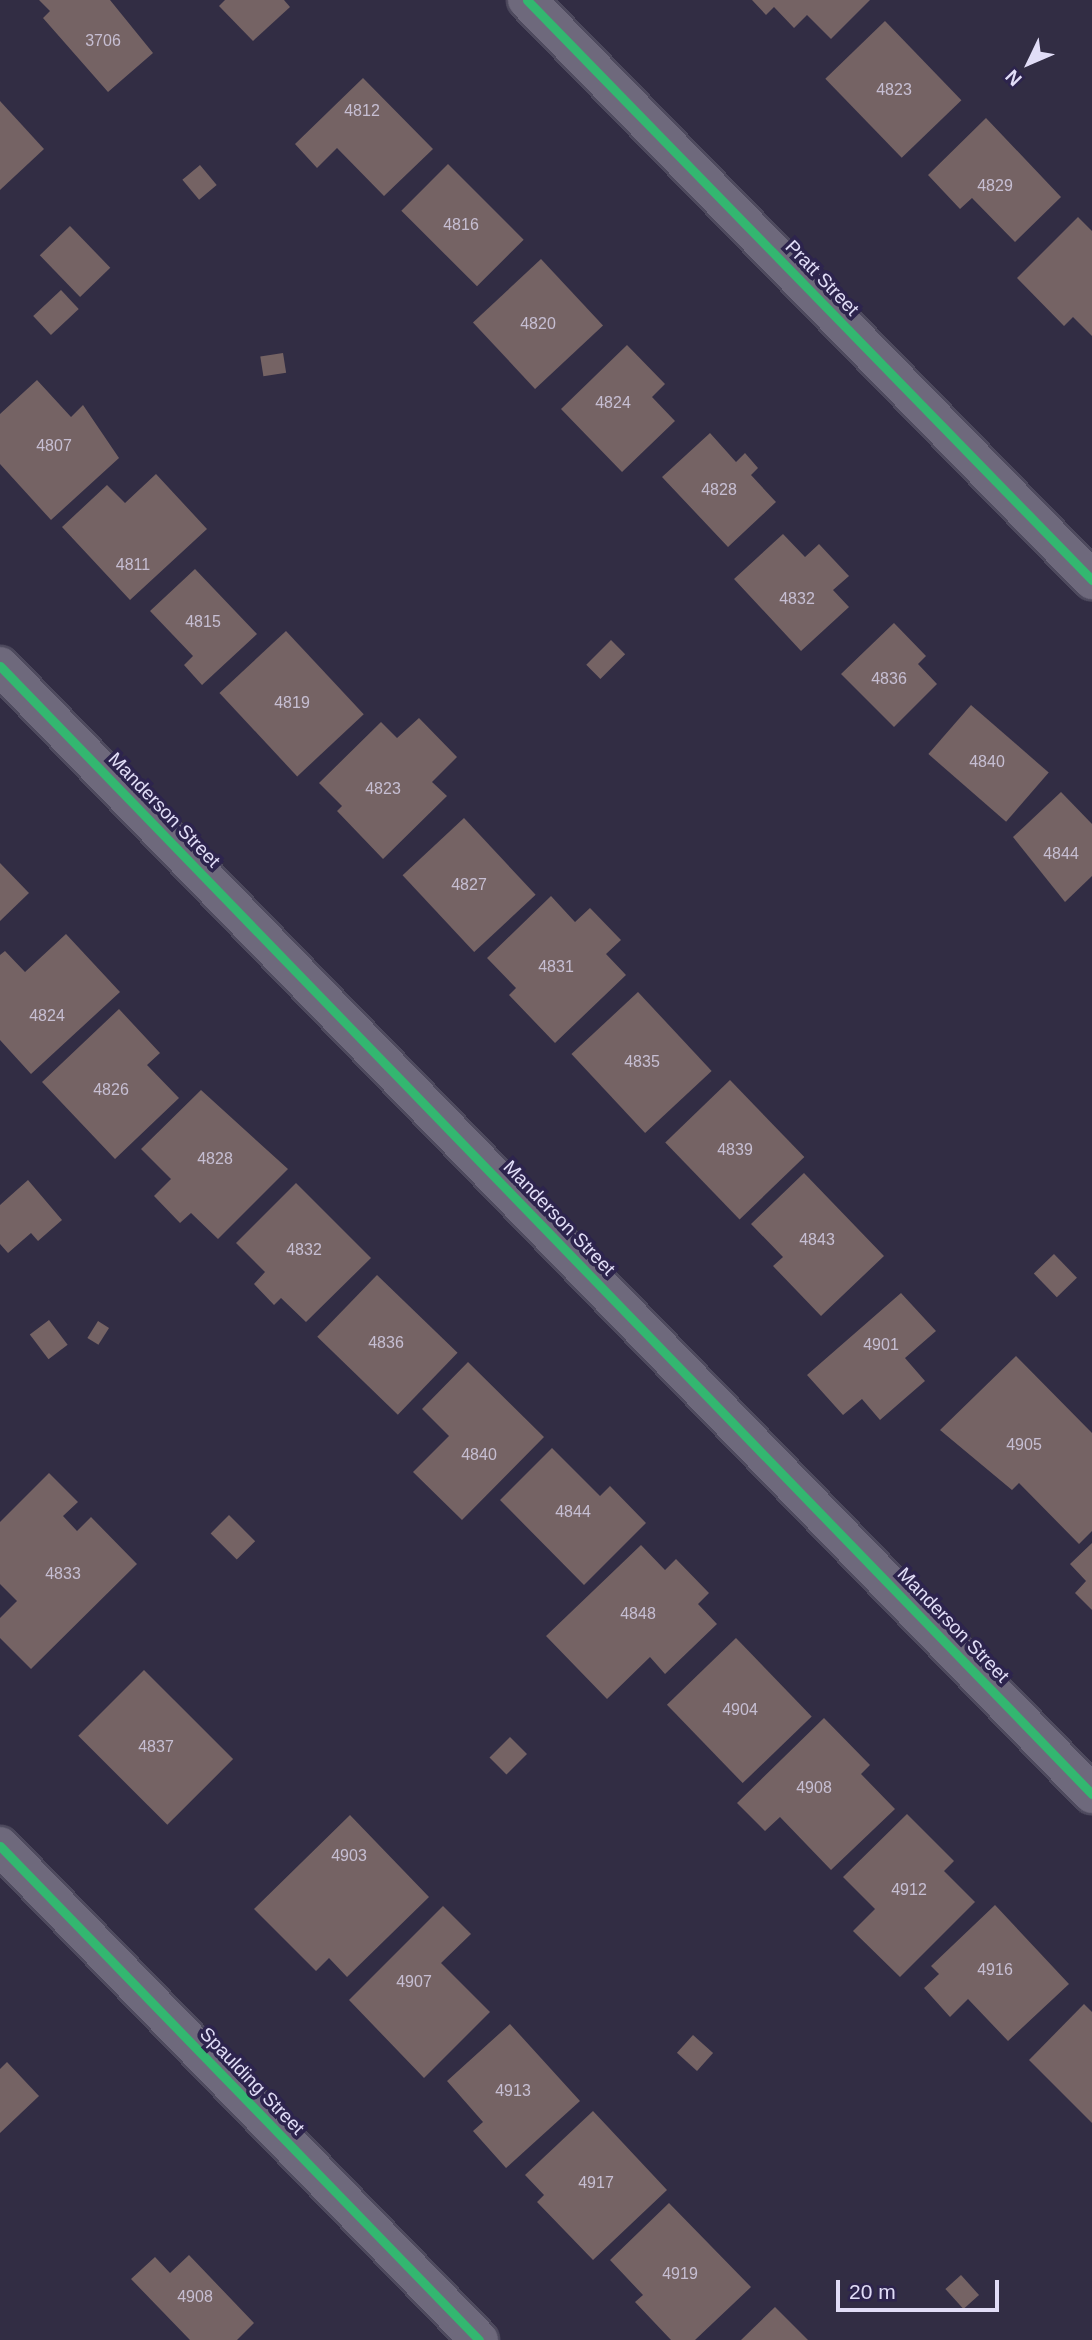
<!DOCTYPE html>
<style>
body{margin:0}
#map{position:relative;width:1092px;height:2340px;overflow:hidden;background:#322d44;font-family:Arial,sans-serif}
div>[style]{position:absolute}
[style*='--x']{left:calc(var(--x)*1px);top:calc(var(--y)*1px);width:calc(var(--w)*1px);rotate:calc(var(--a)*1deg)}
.building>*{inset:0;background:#756364;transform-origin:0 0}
.roads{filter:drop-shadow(2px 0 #4e4a5e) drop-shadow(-2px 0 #4e4a5e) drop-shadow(0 2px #4e4a5e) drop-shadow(0 -2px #4e4a5e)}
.street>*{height:38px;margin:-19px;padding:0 19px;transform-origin:19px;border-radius:19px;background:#6e697c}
.cycleway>*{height:9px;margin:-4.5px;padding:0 4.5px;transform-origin:4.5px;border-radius:4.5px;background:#33b770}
span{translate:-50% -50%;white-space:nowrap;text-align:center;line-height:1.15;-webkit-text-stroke:7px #2d244d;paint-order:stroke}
.number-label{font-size:16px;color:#c6bed2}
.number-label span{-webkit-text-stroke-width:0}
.street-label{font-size:19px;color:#e1ddf7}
.north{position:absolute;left:994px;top:28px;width:70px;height:70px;-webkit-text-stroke:5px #2d244d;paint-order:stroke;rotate:226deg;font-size:19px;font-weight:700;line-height:28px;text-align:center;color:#e1ddf7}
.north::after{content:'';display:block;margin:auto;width:24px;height:32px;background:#e1ddf7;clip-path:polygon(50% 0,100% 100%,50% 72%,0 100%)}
.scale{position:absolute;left:836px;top:2280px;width:163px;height:32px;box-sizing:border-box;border:4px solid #e1ddf7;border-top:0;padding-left:9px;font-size:21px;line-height:24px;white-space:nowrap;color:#e1ddf7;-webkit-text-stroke:5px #2d244d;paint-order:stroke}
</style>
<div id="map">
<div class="building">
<i style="clip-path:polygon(39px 0,110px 0,153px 53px,108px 92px,43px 18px,50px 11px)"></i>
<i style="clip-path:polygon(225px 0,284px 0,290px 7px,253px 41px,219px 6px)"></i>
<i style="clip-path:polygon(752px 0,870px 0,831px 39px,807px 15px,794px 28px,774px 7px,766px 15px)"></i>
<i style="left:885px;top:21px;width:110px;height:83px;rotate:46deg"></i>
<i style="clip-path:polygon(363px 78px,433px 149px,384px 196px,337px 148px,317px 168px,295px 144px)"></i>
<i style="clip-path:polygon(0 101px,44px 149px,0 190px)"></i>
<i style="clip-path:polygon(986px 118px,1061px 197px,1015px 242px,972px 198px,960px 209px,928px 175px)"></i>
<i style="left:448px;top:164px;width:107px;height:66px;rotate:45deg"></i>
<i style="left:200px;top:165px;width:26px;height:23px;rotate:50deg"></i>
<i style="clip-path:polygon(1078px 217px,1092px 231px,1092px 336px,1073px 317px,1064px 326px,1017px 278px)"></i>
<i style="left:70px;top:226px;width:58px;height:42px;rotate:46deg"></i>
<i style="left:541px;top:259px;width:91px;height:93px;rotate:47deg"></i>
<i style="left:61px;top:290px;width:26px;height:38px;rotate:47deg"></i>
<i style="clip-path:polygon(627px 345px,665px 384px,652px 397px,675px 421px,622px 472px,561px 409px)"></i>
<i style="left:283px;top:353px;width:20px;height:23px;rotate:81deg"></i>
<i style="clip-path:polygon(37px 380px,71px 417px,83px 405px,119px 458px,51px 520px,0 464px,0 414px)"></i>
<i style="clip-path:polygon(710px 433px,736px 462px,745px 453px,758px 468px,751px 475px,776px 502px,728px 547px,662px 477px)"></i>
<i style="clip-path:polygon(156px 474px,207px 529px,130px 600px,62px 527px,107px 485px,125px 503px)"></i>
<i style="clip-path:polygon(783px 534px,805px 557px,819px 544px,849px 576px,833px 590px,849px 607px,801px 651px,734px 579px)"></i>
<i style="clip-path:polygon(195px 569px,257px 634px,202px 685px,184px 665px,193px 656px,150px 611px)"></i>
<i style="clip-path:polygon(894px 623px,926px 656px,918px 664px,937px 684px,894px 727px,841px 674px)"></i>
<i style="left:286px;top:631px;width:114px;height:91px;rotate:47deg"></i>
<i style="left:611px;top:640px;width:20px;height:35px;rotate:45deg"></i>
<i style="left:971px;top:705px;width:103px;height:65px;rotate:41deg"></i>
<i style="clip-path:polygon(419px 718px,457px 757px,432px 782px,447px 796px,383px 859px,337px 811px,342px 806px,319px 783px,381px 722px,397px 738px)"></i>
<i style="clip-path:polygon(1061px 792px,1092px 824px,1092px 876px,1065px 902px,1013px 837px)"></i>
<i style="left:464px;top:818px;width:105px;height:84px;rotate:47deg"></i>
<i style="clip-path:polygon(0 863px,29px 893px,0 921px)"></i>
<i style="clip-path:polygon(551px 896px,575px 922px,590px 908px,621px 940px,606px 954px,626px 975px,555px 1043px,509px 995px,516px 988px,487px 958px)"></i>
<i style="clip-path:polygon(66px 934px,120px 992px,31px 1074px,0 1040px,0 955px,5px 951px,25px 972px)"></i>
<i style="left:638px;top:992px;width:108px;height:91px;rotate:47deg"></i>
<i style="clip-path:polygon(119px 1009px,160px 1053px,147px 1065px,179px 1098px,115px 1159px,42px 1082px)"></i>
<i style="left:730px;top:1080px;width:107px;height:90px;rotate:46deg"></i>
<i style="clip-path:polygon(201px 1090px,288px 1169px,218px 1239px,191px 1213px,180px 1223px,154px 1196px,171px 1179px,141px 1149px)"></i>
<i style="clip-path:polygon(804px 1173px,884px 1256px,821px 1316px,773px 1266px,783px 1257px,751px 1224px)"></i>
<i style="clip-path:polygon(28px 1180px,62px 1220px,38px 1241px,31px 1233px,8px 1253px,0 1244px,0 1205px)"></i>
<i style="clip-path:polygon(296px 1183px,371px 1258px,306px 1322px,281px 1298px,274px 1305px,254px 1284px,265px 1272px,236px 1243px)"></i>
<i style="left:1054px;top:1254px;width:33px;height:28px;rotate:46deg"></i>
<i style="left:377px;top:1275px;width:112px;height:86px;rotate:44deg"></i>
<i style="clip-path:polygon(901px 1293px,936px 1331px,905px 1358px,925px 1381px,880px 1420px,862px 1399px,843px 1415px,807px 1375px)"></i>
<i style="left:49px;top:1320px;width:31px;height:24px;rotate:53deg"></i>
<i style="left:98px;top:1321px;width:13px;height:20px;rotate:32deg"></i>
<i style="clip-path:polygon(1016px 1356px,1092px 1433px,1092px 1531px,1079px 1544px,1019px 1483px,1012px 1490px,940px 1430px)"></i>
<i style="clip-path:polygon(468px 1362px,544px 1437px,462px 1520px,413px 1472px,449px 1436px,422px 1409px)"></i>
<i style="clip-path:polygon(552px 1448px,600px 1496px,610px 1486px,646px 1523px,584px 1585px,500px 1500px)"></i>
<i style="clip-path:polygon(49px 1473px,78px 1502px,63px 1516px,77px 1531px,91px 1517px,137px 1564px,31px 1669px,0 1638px,0 1618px,17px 1601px,0 1584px,0 1522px)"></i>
<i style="left:229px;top:1515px;width:37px;height:26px;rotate:45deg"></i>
<i style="clip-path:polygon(1092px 1543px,1092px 1610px,1075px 1593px,1086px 1581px,1070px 1564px)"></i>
<i style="clip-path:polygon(641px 1545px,665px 1570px,676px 1559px,709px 1593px,698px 1604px,717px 1624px,665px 1674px,650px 1657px,607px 1699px,546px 1636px)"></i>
<i style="left:736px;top:1638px;width:109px;height:96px;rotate:46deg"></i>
<i style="left:144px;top:1670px;width:126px;height:93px;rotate:45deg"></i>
<i style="clip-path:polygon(824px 1718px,870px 1765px,861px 1774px,895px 1809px,831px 1870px,780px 1817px,765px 1831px,737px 1803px)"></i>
<i style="left:510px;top:1737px;width:24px;height:29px;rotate:45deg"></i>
<i style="clip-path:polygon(907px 1814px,954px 1861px,944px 1871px,975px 1902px,900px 1977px,853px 1931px,875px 1909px,843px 1877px)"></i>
<i style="clip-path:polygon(350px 1815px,429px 1897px,347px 1977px,329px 1958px,316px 1971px,254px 1909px)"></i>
<i style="clip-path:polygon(995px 1905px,1069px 1984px,1008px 2041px,968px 1999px,950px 2017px,924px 1988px,939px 1974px,931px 1966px)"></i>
<i style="clip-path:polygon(443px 1906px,471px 1934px,441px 1963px,490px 2012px,424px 2078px,349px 2000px)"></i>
<i style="clip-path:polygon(1084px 2004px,1092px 2012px,1092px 2123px,1029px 2060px)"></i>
<i style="clip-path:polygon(510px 2024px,580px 2101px,506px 2168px,473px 2131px,483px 2122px,447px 2081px)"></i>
<i style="left:693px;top:2035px;width:27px;height:24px;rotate:42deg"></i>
<i style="clip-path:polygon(7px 2062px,39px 2096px,0 2133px,0 2069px)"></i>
<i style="clip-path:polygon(593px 2111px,667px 2190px,593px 2260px,537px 2202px,544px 2195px,525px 2175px)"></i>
<i style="clip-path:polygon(669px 2203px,751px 2287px,695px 2340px,671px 2340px,635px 2302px,643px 2295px,610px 2260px)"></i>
<i style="clip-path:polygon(189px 2255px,254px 2323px,237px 2340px,190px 2340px,131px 2279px,155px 2257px,170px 2273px)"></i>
<i style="left:961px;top:2275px;width:27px;height:21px;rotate:48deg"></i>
<i style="clip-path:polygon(775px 2307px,808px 2340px,741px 2340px)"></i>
</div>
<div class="roads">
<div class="street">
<i style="--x:527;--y:0;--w:810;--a:45.75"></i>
<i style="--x:0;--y:666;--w:1570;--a:45.93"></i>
<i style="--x:0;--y:1846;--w:688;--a:45.88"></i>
</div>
</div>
<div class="cycleway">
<i style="--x:527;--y:0;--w:810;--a:45.75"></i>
<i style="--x:0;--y:666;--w:1570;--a:45.93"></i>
<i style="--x:0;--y:1846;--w:688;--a:45.88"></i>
</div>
<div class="number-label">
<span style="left:103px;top:41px">3706</span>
<span style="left:894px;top:90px">4823</span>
<span style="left:362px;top:111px">4812</span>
<span style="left:995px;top:186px">4829</span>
<span style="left:461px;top:225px">4816</span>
<span style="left:538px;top:324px">4820</span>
<span style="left:613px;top:403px">4824</span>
<span style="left:54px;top:446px">4807</span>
<span style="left:719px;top:490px">4828</span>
<span style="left:133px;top:565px">4811</span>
<span style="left:797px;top:599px">4832</span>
<span style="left:203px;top:622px">4815</span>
<span style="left:889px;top:679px">4836</span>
<span style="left:292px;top:703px">4819</span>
<span style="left:987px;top:762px">4840</span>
<span style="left:383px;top:789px">4823</span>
<span style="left:1061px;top:854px">4844</span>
<span style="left:469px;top:885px">4827</span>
<span style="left:556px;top:967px">4831</span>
<span style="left:47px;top:1016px">4824</span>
<span style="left:642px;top:1062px">4835</span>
<span style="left:111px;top:1090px">4826</span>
<span style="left:735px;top:1150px">4839</span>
<span style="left:215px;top:1159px">4828</span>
<span style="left:817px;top:1240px">4843</span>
<span style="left:304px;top:1250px">4832</span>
<span style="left:386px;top:1343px">4836</span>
<span style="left:881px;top:1345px">4901</span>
<span style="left:1024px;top:1445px">4905</span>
<span style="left:479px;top:1455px">4840</span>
<span style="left:573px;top:1512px">4844</span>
<span style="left:63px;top:1574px">4833</span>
<span style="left:638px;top:1614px">4848</span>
<span style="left:740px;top:1710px">4904</span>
<span style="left:156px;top:1747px">4837</span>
<span style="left:814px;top:1788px">4908</span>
<span style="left:349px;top:1856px">4903</span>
<span style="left:909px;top:1890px">4912</span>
<span style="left:995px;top:1970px">4916</span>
<span style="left:414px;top:1982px">4907</span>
<span style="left:513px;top:2091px">4913</span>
<span style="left:596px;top:2183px">4917</span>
<span style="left:680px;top:2274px">4919</span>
<span style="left:195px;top:2297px">4908</span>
</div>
<div class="street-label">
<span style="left:822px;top:278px;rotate:46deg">Pratt Street</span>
<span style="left:164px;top:810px;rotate:46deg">Manderson Street</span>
<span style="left:559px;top:1218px;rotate:46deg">Manderson Street</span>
<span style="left:953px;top:1625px;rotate:46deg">Manderson Street</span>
<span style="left:252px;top:2081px;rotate:46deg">Spaulding Street</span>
</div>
<div class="north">N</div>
<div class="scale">20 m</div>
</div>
